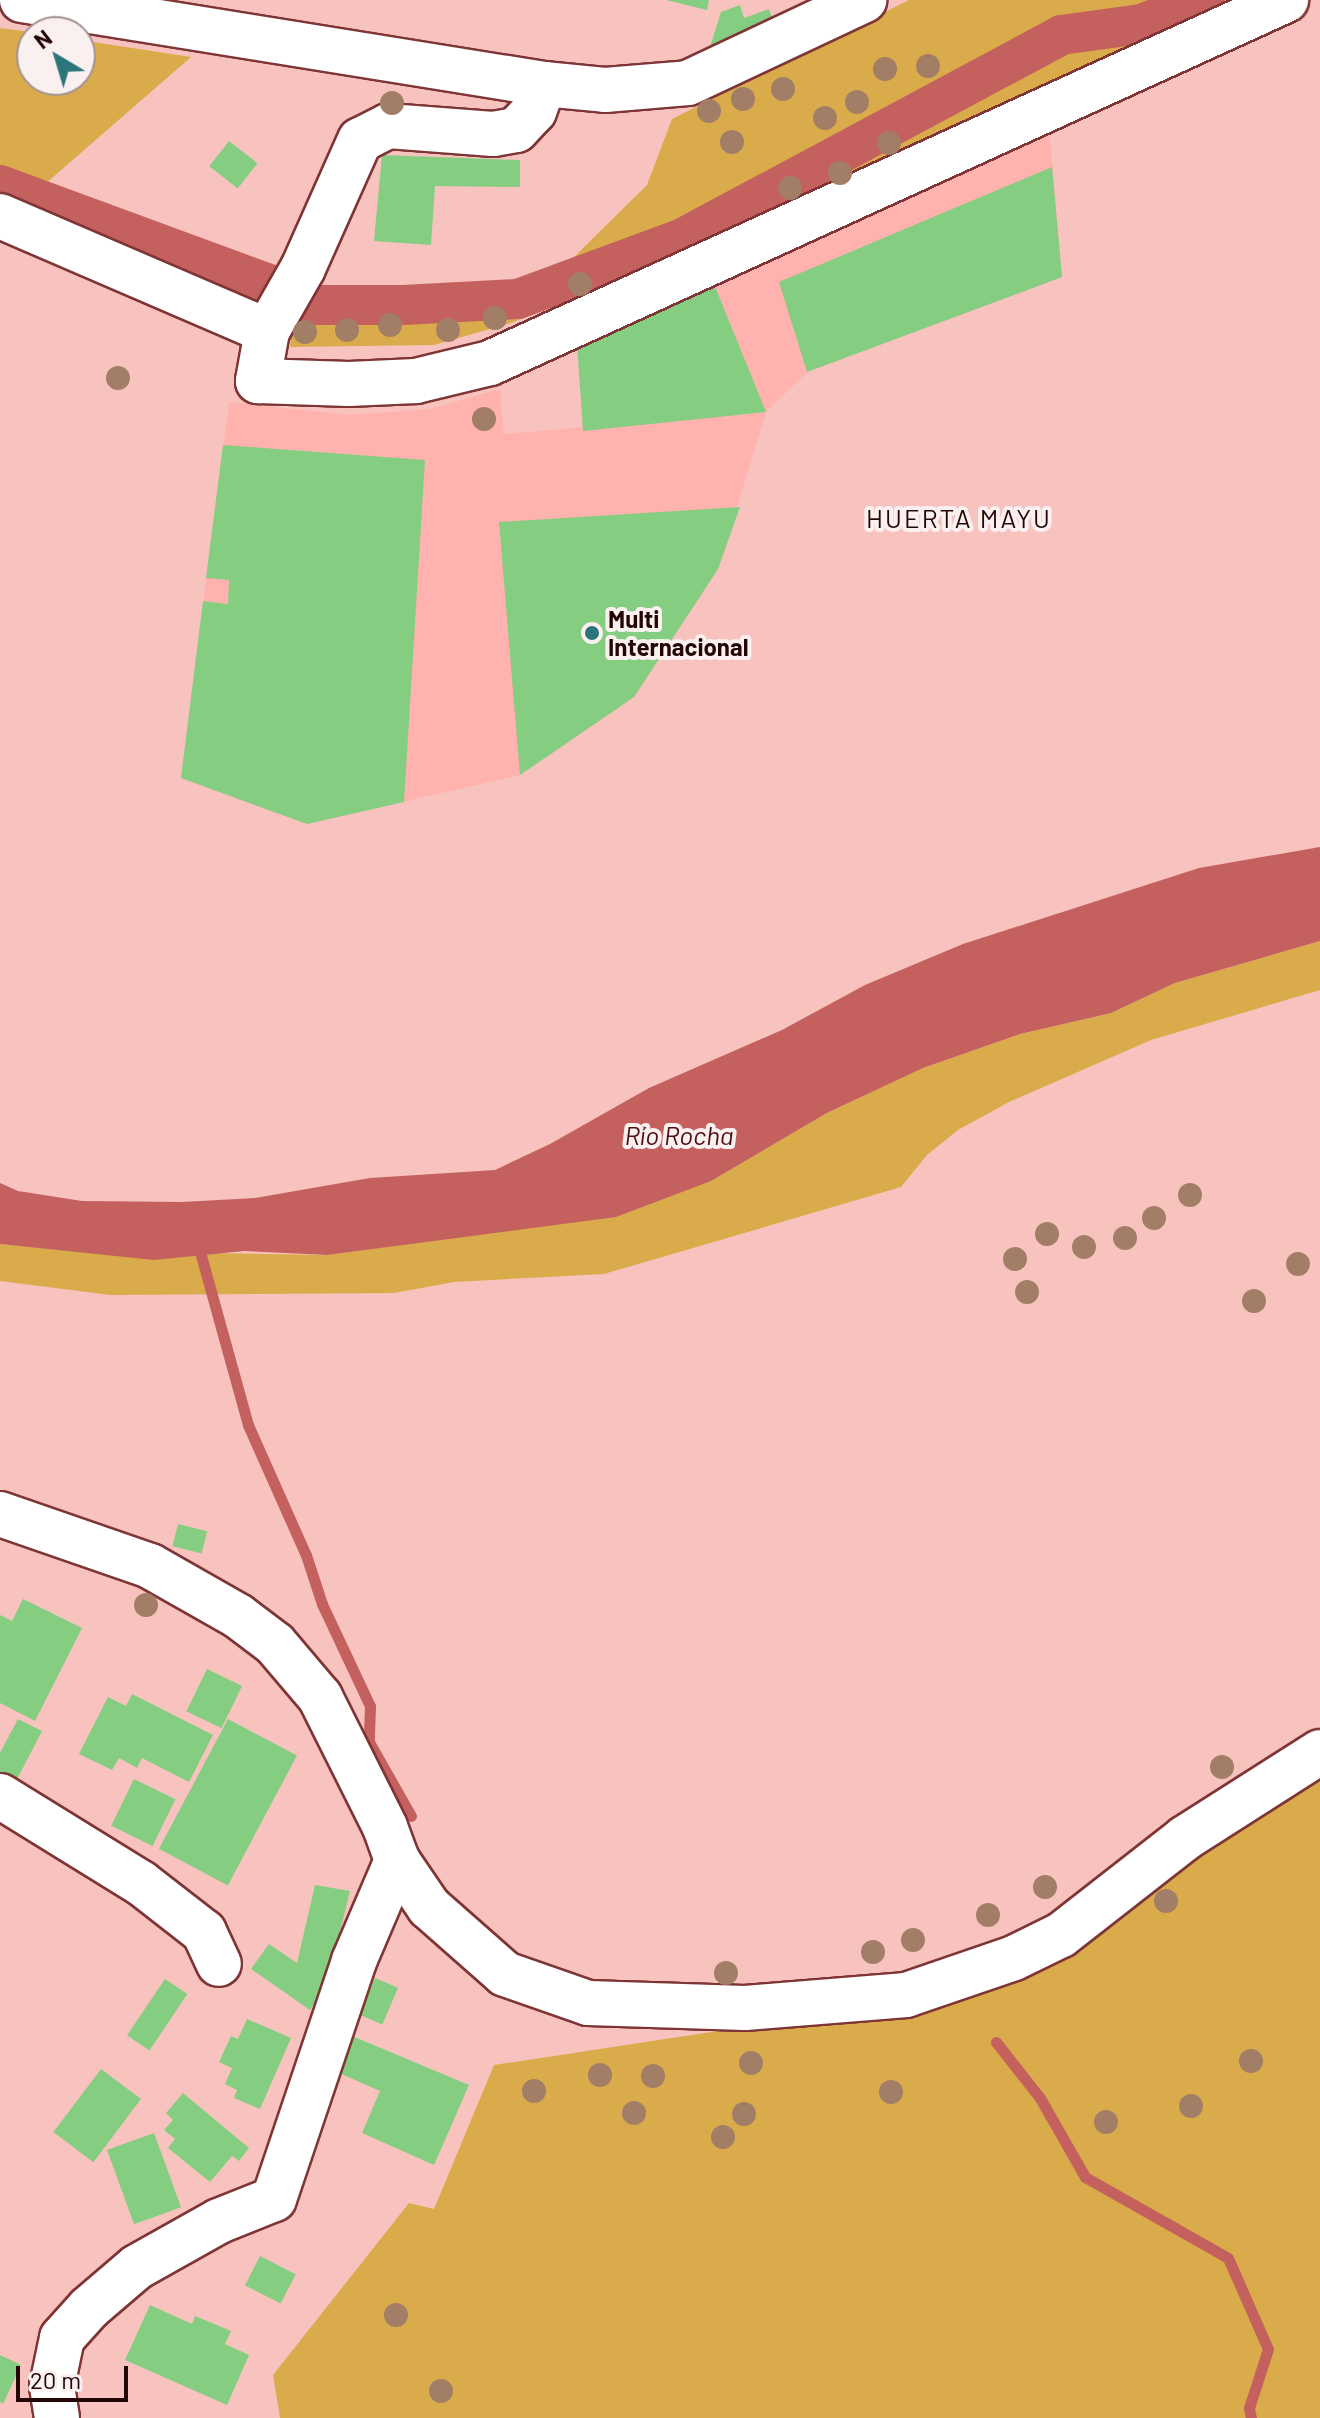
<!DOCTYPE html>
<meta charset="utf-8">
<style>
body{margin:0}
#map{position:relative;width:1320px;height:2418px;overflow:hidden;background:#f8c2bf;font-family:Barlow,sans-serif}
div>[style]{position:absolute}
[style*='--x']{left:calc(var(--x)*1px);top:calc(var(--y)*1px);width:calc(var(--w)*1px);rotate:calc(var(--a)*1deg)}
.built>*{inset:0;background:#ffb2ae}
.green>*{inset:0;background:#daab4a}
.water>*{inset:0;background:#c4615f}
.stream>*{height:11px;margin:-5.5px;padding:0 5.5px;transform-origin:5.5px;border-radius:5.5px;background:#c4615f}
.canal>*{height:40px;margin:-20px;padding:0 20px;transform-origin:20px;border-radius:20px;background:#c4615f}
.building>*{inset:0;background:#85cd81;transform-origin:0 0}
.roads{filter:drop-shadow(2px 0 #7f3535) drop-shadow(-2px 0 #7f3535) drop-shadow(0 2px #7f3535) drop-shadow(0 -2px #7f3535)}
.minor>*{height:44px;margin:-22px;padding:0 22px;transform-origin:22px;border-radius:22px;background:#fff}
.tertiary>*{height:44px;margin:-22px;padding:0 22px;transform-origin:22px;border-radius:22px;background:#fff}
.trees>*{width:24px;height:24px;margin:-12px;border-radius:50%;background:#a27e67}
.dots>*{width:22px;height:22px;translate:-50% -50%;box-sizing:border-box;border:4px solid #f9f0ef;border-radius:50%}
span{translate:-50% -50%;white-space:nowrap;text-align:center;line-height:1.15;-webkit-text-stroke:8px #f9f0ef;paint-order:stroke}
.poi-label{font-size:24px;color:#240607;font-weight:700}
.left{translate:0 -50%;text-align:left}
.neighbourhood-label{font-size:26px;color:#240607;letter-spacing:2px}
.water-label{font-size:26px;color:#4f0f12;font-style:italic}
.north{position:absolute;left:16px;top:16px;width:80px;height:80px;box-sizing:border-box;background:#f9f0ef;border:2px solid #a49292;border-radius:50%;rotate:322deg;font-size:22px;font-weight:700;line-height:32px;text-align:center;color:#240607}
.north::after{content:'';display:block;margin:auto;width:28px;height:36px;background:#2c757c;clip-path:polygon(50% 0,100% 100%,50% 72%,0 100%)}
.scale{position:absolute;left:16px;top:2366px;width:112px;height:36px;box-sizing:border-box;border:4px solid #240607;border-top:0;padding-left:10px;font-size:24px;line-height:28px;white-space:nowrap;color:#240607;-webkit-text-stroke:6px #f9f0ef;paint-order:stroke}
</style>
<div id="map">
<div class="built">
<i style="clip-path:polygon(1049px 127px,1062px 277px,807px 372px,766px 412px,718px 569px,634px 697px,520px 775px,307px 824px,181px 778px,229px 402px,349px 415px,430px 409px,500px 389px,504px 434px,765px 412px,714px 284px)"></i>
</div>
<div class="green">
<i style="clip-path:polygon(909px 0,1242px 0,643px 269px,511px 323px,434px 345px,290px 347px,294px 315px,326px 290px,526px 279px,572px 259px,647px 185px,672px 119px)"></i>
<i style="clip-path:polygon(0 28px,32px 32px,32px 80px,80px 80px,80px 40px,191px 57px,21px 205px,0 198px)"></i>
<i style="clip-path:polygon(1320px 941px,1320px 990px,1151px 1040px,1009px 1102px,958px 1130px,927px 1155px,901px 1187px,604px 1274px,454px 1282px,394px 1293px,110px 1295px,0 1281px,0 1244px,76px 1251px,327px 1255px,522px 1228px,711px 1181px,827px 1113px,923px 1068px,1020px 1034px,1111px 1013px,1175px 983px)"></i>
<i style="clip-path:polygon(1320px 1775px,1320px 2418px,280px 2418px,273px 2375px,409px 2203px,434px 2209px,494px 2065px,718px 2031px,886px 2016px,1202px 1848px)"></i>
</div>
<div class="water">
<i style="clip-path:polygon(1320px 847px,1320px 941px,1175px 983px,1111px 1013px,1020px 1034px,923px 1068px,827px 1113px,711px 1181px,616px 1217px,327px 1255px,244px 1251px,154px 1260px,0 1244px,0 1183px,18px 1191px,82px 1201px,182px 1202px,255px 1198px,370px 1178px,495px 1170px,550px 1144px,649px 1088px,782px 1030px,865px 985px,963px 944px,1199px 868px)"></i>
</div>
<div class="stream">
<i style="--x:197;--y:1241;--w:191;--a:74.5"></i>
<i style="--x:248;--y:1425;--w:142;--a:66"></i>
<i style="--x:306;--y:1555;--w:52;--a:71.9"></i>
<i style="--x:322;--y:1604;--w:113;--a:64.8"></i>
<i style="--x:370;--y:1706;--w:36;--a:92"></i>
<i style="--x:369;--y:1742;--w:85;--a:60.4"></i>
<i style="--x:996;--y:2042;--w:71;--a:51.8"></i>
<i style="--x:1040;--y:2098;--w:91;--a:60.3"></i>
<i style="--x:1085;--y:2177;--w:164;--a:29.5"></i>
<i style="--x:1228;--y:2258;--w:99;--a:66.3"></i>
<i style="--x:1268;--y:2349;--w:62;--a:107.9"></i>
<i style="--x:1249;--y:2408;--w:10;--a:79"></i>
</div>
<div class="canal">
<i style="--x:0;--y:185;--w:287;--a:20.2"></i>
<i style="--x:314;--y:305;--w:89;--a:0"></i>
<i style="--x:403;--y:305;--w:115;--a:-3"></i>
<i style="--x:518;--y:299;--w:176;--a:-20.3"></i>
<i style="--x:683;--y:238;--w:429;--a:-28.2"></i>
<i style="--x:1061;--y:35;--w:81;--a:-7.8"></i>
<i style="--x:1141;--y:24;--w:68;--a:-20.6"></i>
</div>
<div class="building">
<i style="clip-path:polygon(666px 0,709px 0,707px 10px)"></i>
<i style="clip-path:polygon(740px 5px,744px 18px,769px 9px,776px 29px,708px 53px,721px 12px)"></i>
<i style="left:229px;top:141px;width:36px;height:32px;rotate:38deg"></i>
<i style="clip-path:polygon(382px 155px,520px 160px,520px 187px,435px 186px,431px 245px,374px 241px)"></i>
<i style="clip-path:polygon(1052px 167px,1062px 277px,807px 372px,779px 282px)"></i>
<i style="clip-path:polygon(714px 284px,766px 412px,583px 431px,577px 344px)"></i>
<i style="clip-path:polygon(223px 445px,425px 460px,404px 802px,307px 824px,181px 778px,203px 601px,228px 604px,229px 580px,206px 578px)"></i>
<i style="clip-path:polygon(740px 507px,718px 569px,634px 697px,520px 775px,499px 522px)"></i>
<i style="left:178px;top:1524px;width:30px;height:23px;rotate:14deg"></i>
<i style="clip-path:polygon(23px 1599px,82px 1628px,35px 1721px,0 1703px,0 1615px,12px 1621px)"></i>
<i style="left:207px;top:1669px;width:39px;height:47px;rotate:26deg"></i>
<i style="clip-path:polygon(132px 1694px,213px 1735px,189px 1782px,142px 1758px,137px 1768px,119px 1758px,112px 1770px,79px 1754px,108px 1697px,126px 1706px)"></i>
<i style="clip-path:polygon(18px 1719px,42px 1731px,13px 1787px,0 1781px,0 1753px)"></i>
<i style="left:228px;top:1719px;width:78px;height:147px;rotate:28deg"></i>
<i style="left:134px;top:1779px;width:46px;height:52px;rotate:26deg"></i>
<i style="clip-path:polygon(315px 1885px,350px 1891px,327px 1984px,310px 2010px,251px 1969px,269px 1944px,297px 1963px)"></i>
<i style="left:375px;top:1978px;width:25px;height:40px;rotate:23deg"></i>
<i style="left:165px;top:1979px;width:27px;height:68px;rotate:34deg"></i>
<i style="clip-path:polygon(247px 2019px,291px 2038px,260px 2109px,234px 2098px,237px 2090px,225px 2084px,232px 2068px,219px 2062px,231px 2036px,238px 2039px)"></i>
<i style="clip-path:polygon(352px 2036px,469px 2085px,434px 2165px,362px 2133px,380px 2091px,337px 2072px)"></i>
<i style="left:101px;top:2069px;width:50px;height:79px;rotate:37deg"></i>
<i style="clip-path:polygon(183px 2093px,249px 2148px,239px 2161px,232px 2156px,210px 2182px,168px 2148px,175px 2139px,164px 2130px,173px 2120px,166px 2113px)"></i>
<i style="left:154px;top:2133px;width:79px;height:50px;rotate:70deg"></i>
<i style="left:260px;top:2256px;width:40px;height:33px;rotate:27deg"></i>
<i style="clip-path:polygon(150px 2305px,192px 2324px,195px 2316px,231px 2331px,225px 2344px,249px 2355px,227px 2405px,125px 2360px)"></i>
<i style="clip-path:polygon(0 2355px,21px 2365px,3px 2404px,0 2402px)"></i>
</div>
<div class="roads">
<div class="minor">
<i style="--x:22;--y:0;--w:529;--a:9.14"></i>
<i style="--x:544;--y:84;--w:61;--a:5.6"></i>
<i style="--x:605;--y:90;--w:83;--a:-4.8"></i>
<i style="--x:688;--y:83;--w:195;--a:-25.2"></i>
<i style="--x:544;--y:84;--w:29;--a:110"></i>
<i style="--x:534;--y:111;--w:26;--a:133"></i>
<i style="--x:516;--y:130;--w:23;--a:170"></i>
<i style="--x:493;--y:134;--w:105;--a:-175.6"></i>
<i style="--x:388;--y:126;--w:31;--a:153"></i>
<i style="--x:360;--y:140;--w:140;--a:114"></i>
<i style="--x:303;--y:268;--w:73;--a:119.7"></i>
<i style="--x:267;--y:331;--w:51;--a:100.2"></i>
<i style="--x:258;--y:381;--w:91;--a:1.9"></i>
<i style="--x:349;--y:384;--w:67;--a:-2.6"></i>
<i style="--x:416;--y:381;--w:76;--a:-13.7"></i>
<i style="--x:490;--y:363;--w:875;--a:-24.51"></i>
<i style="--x:0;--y:216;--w:291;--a:23.3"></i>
<i style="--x:0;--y:1796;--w:166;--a:31.7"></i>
<i style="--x:141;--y:1883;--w:80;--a:37.9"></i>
<i style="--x:204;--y:1932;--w:35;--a:65"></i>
<i style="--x:57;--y:2418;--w:32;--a:-99"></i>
<i style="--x:52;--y:2386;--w:49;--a:-78.2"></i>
<i style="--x:62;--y:2338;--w:40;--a:-48"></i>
<i style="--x:89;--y:2308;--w:63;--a:-40.5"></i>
<i style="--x:137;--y:2267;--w:94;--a:-29.3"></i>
<i style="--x:219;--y:2221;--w:59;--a:-21.8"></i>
<i style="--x:274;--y:2199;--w:251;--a:-71.4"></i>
<i style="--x:354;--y:1961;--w:110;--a:-66.9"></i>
</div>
<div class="tertiary">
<i style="--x:0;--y:1514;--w:159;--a:19.1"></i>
<i style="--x:150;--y:1566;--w:101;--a:29.6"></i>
<i style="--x:238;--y:1616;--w:46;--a:37.1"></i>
<i style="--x:275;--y:1644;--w:70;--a:49.7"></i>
<i style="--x:320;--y:1697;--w:145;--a:63.4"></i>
<i style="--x:385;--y:1827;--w:35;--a:70"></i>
<i style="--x:397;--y:1860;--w:57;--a:55.8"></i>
<i style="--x:429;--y:1907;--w:101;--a:41.4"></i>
<i style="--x:505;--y:1974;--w:88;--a:19.3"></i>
<i style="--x:588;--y:2003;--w:157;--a:1.8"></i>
<i style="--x:745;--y:2008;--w:162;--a:-4.6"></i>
<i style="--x:906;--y:1995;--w:114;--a:-18.9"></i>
<i style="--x:1014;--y:1958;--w:52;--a:-26.1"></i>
<i style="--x:1061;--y:1935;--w:157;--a:-38"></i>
<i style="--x:1185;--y:1838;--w:160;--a:-32.5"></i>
</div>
</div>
<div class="trees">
<i style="left:928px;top:66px"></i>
<i style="left:885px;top:69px"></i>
<i style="left:783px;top:89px"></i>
<i style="left:743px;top:99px"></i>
<i style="left:857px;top:102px"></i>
<i style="left:392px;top:103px"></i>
<i style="left:709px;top:111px"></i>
<i style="left:825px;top:118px"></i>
<i style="left:732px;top:142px"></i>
<i style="left:889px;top:143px"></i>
<i style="left:840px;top:173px"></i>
<i style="left:790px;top:188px"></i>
<i style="left:580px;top:284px"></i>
<i style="left:495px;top:318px"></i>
<i style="left:390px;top:325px"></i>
<i style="left:347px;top:330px"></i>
<i style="left:448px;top:330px"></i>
<i style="left:305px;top:332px"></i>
<i style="left:118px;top:378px"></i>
<i style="left:484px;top:419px"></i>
<i style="left:1190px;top:1195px"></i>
<i style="left:1154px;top:1218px"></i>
<i style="left:1047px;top:1234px"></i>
<i style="left:1125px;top:1238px"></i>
<i style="left:1084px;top:1247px"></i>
<i style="left:1015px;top:1259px"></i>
<i style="left:1298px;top:1264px"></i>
<i style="left:1027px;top:1292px"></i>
<i style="left:1254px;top:1301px"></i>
<i style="left:146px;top:1605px"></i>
<i style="left:1222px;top:1767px"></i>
<i style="left:1045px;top:1887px"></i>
<i style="left:1166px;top:1901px"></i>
<i style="left:988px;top:1915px"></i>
<i style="left:913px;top:1940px"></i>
<i style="left:873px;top:1952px"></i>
<i style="left:726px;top:1973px"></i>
<i style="left:1251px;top:2061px"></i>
<i style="left:751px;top:2063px"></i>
<i style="left:600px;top:2075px"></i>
<i style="left:653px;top:2076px"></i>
<i style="left:534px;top:2091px"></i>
<i style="left:891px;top:2092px"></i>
<i style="left:1191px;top:2106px"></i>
<i style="left:634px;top:2113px"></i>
<i style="left:744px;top:2114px"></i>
<i style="left:1106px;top:2122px"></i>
<i style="left:723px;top:2137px"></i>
<i style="left:396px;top:2315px"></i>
<i style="left:441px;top:2391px"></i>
</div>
<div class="dots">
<i style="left:592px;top:633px;background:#2c757c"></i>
</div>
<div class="poi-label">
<span class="left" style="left:608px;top:633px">Multi<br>Internacional</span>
</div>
<div class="neighbourhood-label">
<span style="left:959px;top:518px">HUERTA MAYU</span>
</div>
<div class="water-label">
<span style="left:679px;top:1135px">Río Rocha</span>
</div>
<div class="north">N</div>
<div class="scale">20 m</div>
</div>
